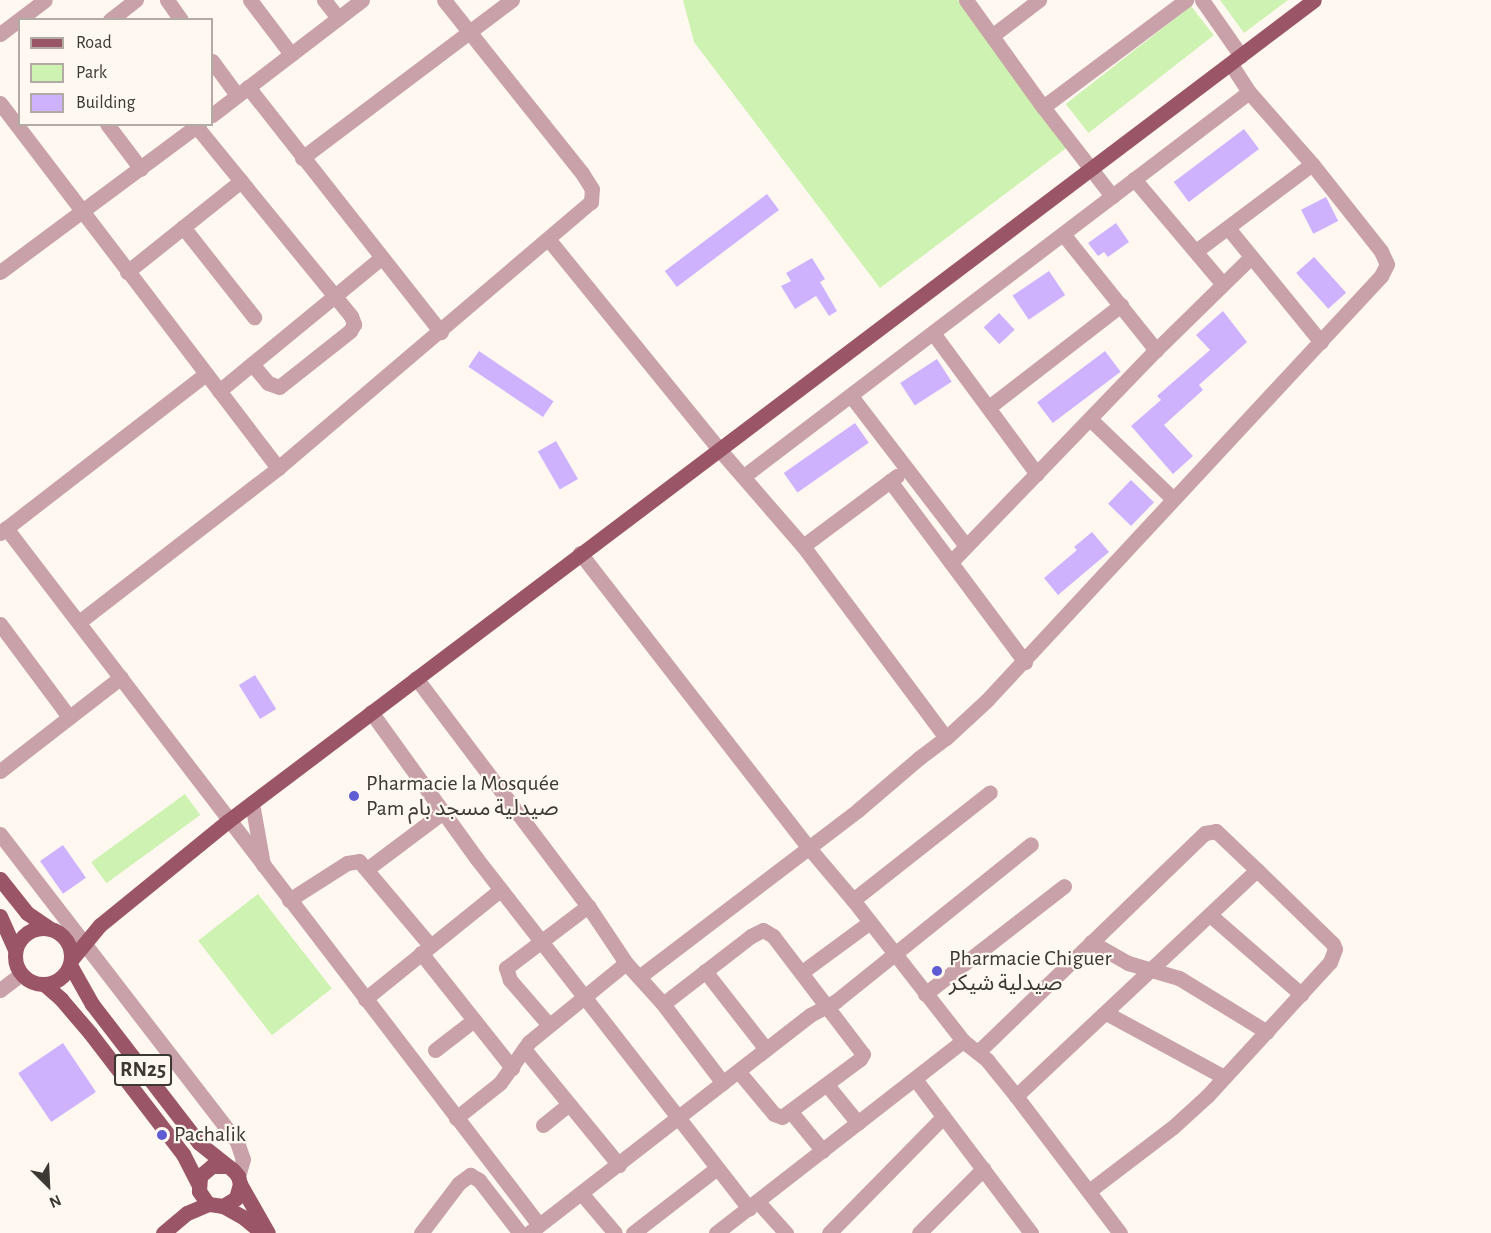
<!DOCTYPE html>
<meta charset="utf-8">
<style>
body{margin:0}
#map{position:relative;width:1491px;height:1233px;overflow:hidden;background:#fff8f0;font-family:"Alegreya Sans","Noto Sans Arabic",sans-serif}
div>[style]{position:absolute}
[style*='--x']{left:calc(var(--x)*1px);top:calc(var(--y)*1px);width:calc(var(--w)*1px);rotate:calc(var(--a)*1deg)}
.green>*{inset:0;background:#cef2b1;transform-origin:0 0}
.building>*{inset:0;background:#cfb2fe;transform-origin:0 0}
.minor>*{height:15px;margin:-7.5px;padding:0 7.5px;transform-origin:7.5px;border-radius:7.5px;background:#c9a1a8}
.major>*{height:15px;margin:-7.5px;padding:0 7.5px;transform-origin:7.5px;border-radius:7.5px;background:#9a5566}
.major>.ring{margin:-7.5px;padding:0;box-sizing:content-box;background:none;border:15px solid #9a5566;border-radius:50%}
.dots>*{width:16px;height:16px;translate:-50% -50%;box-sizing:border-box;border:3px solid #fff8f0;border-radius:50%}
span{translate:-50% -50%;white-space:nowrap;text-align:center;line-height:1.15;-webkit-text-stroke:4.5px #fff8f0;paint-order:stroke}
.shield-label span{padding:2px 4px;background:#fff8f0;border:2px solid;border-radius:4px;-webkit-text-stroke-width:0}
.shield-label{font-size:21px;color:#3c3833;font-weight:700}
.poi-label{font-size:22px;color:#3c3833}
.left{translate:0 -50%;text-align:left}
.legend{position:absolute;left:18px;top:18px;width:195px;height:108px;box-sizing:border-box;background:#fff8f0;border:2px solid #b1aba4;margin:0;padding:8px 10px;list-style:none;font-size:18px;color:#3c3833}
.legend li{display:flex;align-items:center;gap:12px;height:30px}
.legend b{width:30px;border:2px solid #b1aba4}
.north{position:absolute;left:18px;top:1155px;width:60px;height:60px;-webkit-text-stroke:4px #fff8f0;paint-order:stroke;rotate:156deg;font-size:16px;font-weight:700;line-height:24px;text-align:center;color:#3c3833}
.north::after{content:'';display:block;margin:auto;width:21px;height:27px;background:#3c3833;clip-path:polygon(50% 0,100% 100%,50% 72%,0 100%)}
</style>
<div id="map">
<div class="green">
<i style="clip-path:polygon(683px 0,958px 0,1069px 146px,880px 288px,694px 42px)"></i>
<i style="clip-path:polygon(1220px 0,1288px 0,1244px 33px)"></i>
<i style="left:1191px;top:6px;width:37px;height:159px;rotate:52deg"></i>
<i style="left:185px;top:794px;width:26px;height:116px;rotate:54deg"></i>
<i style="left:258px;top:894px;width:120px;height:76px;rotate:52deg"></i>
</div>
<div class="building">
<i style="left:1244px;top:129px;width:25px;height:88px;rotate:53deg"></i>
<i style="left:767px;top:194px;width:20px;height:128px;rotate:53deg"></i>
<i style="left:1326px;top:197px;width:27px;height:28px;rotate:63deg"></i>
<i style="clip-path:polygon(1116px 223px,1129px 242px,1108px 257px,1104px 252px,1098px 256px,1088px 243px)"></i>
<i style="left:1314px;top:257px;width:48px;height:24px;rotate:48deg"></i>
<i style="clip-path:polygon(812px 258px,825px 279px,820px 282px,837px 311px,829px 316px,816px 296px,795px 309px,781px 286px,791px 281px,786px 273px)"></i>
<i style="left:1049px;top:271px;width:29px;height:44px;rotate:56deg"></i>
<i style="clip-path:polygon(1223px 311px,1247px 342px,1199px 385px,1203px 390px,1164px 425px,1193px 456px,1173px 474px,1131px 426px,1161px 400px,1157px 396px,1210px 350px,1196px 335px)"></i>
<i style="left:999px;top:313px;width:23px;height:21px;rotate:47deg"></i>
<i style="left:479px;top:351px;width:90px;height:19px;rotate:34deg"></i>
<i style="left:1105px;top:351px;width:26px;height:85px;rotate:53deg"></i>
<i style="left:937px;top:359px;width:27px;height:44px;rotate:57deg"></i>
<i style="left:855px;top:423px;width:24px;height:87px;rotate:55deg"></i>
<i style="left:556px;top:441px;width:44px;height:21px;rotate:60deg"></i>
<i style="left:1131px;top:480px;width:32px;height:33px;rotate:44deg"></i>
<i style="clip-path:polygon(1092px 532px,1109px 552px,1058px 595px,1044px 578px,1077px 550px,1074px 547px)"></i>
<i style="left:255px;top:675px;width:40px;height:19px;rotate:58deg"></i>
<i style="left:63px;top:845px;width:40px;height:28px;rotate:55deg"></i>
<i style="left:63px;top:1043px;width:59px;height:54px;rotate:56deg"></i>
</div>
<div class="minor">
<i style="--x:167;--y:0;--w:24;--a:55"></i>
<i style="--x:250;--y:0;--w:68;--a:52.8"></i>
<i style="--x:324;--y:0;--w:23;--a:52"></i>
<i style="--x:966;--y:0;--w:132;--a:54.3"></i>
<i style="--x:1043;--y:107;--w:113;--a:52.2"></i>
<i style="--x:1202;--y:0;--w:68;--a:55.1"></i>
<i style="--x:110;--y:20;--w:33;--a:-38"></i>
<i style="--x:0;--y:34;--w:56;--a:-37.1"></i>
<i style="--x:993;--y:35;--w:58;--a:-37.3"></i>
<i style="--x:212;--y:61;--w:42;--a:53.7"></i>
<i style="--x:248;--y:87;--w:312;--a:51.8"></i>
<i style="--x:0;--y:103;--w:459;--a:52.7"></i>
<i style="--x:1043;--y:107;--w:179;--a:-36.8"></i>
<i style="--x:212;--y:115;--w:189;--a:-37.5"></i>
<i style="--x:107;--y:124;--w:56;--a:52.9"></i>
<i style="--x:196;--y:126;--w:245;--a:50.8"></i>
<i style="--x:351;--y:316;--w:9;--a:69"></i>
<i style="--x:354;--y:324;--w:8;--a:120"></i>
<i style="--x:350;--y:331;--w:90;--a:141.7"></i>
<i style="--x:279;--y:387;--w:12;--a:-160"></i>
<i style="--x:268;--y:383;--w:25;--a:-130"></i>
<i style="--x:302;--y:158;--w:263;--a:-37"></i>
<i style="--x:1134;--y:179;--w:136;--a:49.8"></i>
<i style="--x:183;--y:227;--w:115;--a:51.7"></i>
<i style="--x:1228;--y:228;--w:147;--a:50.8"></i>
<i style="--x:1063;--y:234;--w:149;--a:51.3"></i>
<i style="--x:549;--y:240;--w:268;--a:50.9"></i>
<i style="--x:718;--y:448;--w:130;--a:49.1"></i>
<i style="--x:803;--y:546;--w:239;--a:53.3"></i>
<i style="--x:1196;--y:251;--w:145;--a:-36.9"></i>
<i style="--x:0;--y:272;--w:248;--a:-36.6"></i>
<i style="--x:127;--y:272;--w:146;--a:-38.6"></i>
<i style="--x:933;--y:333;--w:175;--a:53.6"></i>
<i style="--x:219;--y:391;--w:210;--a:-39.4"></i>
<i style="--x:851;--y:396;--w:189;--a:52.5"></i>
<i style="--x:989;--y:407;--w:167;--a:-37.7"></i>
<i style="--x:1090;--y:419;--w:115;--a:43.9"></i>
<i style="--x:744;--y:476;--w:634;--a:-37.25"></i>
<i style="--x:890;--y:481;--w:226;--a:53.3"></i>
<i style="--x:6;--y:528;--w:877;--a:52.59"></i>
<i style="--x:0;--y:533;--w:260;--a:-37.7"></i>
<i style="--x:803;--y:546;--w:117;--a:-36.7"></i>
<i style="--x:580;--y:553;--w:373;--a:52.2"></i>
<i style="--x:809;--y:848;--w:68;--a:49.8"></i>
<i style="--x:853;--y:900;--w:179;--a:52"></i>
<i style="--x:963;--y:1041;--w:31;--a:38"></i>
<i style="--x:987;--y:1060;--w:46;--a:51.1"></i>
<i style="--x:1016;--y:1096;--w:172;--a:52.8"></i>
<i style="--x:951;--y:562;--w:295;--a:-46"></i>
<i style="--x:1156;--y:350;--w:133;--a:-44.4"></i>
<i style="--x:79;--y:622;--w:252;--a:-37.7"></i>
<i style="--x:278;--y:468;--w:411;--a:-40.4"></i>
<i style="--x:591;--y:202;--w:13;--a:-86"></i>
<i style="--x:592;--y:189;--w:19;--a:-122"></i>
<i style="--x:582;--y:173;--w:221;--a:-128.6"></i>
<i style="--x:0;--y:624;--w:116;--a:53.4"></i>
<i style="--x:416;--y:678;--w:286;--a:53"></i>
<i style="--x:588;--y:906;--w:69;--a:56.3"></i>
<i style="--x:626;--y:963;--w:55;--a:47.9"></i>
<i style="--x:663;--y:1004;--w:99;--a:52.8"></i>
<i style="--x:371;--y:712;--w:181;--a:54.2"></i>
<i style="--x:477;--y:859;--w:443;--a:52.1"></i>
<i style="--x:0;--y:771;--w:153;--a:-37.8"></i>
<i style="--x:252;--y:803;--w:63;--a:79.9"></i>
<i style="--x:0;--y:834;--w:389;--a:52.4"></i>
<i style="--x:237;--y:1142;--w:18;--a:71"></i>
<i style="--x:243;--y:1159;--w:18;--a:106"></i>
<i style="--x:367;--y:869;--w:95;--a:-36.9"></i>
<i style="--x:289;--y:900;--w:69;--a:-32.5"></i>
<i style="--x:347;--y:863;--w:12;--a:-9"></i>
<i style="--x:359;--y:861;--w:109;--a:49.9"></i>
<i style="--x:853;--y:900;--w:174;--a:-38.2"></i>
<i style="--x:1210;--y:915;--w:121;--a:41"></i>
<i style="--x:1091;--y:942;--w:43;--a:29.6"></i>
<i style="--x:1128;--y:963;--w:53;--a:16.4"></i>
<i style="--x:1179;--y:978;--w:103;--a:31.5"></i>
<i style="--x:421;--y:953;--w:147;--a:51.6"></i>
<i style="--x:705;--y:971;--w:99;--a:52"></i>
<i style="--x:802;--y:972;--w:84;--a:-36.3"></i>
<i style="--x:639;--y:977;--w:275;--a:-37.3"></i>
<i style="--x:858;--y:810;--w:80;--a:-40.4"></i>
<i style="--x:919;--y:758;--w:34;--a:-37"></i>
<i style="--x:946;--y:738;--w:56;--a:-42.8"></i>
<i style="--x:987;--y:700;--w:579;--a:-47.1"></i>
<i style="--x:1381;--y:276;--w:13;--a:-63"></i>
<i style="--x:1387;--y:264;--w:14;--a:-115"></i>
<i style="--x:1381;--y:251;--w:111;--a:-128.4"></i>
<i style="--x:1312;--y:164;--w:96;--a:-131.2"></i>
<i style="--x:1249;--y:92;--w:33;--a:-123"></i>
<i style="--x:0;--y:990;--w:26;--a:-37"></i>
<i style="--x:925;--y:994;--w:176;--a:-37.8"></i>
<i style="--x:365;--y:999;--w:174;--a:-38.9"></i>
<i style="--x:663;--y:1004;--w:111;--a:-37.7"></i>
<i style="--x:751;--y:936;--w:13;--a:-27"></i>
<i style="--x:763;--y:930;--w:12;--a:31"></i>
<i style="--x:773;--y:936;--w:148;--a:52.7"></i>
<i style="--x:863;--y:1054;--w:6;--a:121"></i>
<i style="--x:860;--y:1059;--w:97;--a:143.4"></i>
<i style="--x:782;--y:1117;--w:9;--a:-159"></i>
<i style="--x:774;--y:1114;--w:56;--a:-129.9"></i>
<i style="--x:1106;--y:1013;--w:134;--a:28.5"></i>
<i style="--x:549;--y:1025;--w:60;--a:-130.9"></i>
<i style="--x:510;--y:980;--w:13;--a:-108"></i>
<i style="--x:506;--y:968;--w:103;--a:-37.1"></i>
<i style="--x:524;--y:1049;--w:150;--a:50.7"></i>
<i style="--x:435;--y:1050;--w:49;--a:-37.6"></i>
<i style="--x:978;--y:1052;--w:315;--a:-44"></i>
<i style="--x:1205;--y:833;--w:11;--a:-10"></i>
<i style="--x:1216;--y:831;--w:57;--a:43.6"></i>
<i style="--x:915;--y:1079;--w:193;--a:53"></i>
<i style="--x:827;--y:1085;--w:49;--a:50.8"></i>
<i style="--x:1016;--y:1096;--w:330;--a:-43.2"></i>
<i style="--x:1257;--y:870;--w:106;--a:44.2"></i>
<i style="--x:1333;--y:944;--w:5;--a:68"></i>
<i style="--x:1335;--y:949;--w:14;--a:111"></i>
<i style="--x:1330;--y:962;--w:182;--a:132.5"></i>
<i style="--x:1207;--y:1096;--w:46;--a:137.6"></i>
<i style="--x:1173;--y:1127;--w:106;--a:142.7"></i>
<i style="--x:791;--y:1112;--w:50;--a:50.6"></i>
<i style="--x:456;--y:1118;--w:56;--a:-38.5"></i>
<i style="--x:500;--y:1083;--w:50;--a:-54.7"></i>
<i style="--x:529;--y:1042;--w:125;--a:-39.2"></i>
<i style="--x:543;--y:1125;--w:33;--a:-39"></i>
<i style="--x:581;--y:1193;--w:52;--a:49.6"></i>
<i style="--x:758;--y:1202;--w:42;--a:47.9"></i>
<i style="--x:421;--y:1233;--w:63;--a:-52.8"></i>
<i style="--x:459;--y:1183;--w:14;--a:-36"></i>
<i style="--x:470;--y:1175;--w:10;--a:29"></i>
<i style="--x:479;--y:1180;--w:67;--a:52.3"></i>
<i style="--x:529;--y:1233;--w:356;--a:-37.8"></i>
<i style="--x:810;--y:1015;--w:30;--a:-28"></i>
<i style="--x:836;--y:1001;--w:250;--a:-38.8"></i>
<i style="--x:633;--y:1233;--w:106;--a:-37.7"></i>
<i style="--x:716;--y:1233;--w:313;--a:-37.9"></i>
<i style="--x:829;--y:1233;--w:163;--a:-45.5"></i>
<i style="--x:919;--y:1233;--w:91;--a:-45"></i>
</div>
<div class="major">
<i style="--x:0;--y:879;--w:43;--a:51.5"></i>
<i style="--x:27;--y:913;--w:27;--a:34"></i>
<i style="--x:0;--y:916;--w:37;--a:66"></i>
<i class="ring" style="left:15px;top:928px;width:41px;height:41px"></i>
<i style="--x:71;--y:960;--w:45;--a:-50.4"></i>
<i style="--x:100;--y:925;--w:165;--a:-39.1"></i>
<i style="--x:228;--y:821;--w:1361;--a:-37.09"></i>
<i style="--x:70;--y:965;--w:45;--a:60.6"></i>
<i style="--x:92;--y:1004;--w:175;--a:52.4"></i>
<i style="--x:199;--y:1143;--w:43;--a:38.5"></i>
<i style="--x:233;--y:1170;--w:8;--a:50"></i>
<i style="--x:238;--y:1176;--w:8;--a:76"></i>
<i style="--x:240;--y:1184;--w:15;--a:106"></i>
<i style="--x:236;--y:1198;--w:15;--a:148"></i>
<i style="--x:223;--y:1206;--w:15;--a:-172"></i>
<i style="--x:208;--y:1204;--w:16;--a:-125"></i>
<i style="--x:199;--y:1191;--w:15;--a:-86"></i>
<i style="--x:200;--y:1176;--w:16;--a:-40"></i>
<i style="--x:212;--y:1166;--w:15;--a:0"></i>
<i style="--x:44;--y:984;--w:23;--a:41"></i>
<i style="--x:61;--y:999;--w:45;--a:49.5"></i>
<i style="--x:90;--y:1033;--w:153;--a:52.5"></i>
<i style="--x:183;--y:1154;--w:34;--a:63"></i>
<i style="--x:240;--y:1184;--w:56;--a:60.3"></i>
<i style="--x:223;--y:1206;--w:23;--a:29"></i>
<i style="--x:243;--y:1217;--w:25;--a:40"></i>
<i style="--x:163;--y:1233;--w:31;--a:-40"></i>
<i style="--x:187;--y:1213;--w:23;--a:-23"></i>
</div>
<div class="dots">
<i style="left:354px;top:796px;background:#5e5bd3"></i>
<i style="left:937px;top:971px;background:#5e5bd3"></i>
<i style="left:162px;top:1135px;background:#5e5bd3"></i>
</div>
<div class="shield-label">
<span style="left:143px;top:1070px">RN25</span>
</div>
<div class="poi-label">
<span class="left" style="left:366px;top:796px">Pharmacie la Mosquée<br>Pam صيدلية مسجد بام</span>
<span class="left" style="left:949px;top:971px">Pharmacie Chiguer<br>صيدلية شيكر</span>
<span class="left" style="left:174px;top:1135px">Pachalik</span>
</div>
<ul class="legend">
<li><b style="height:8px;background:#9a5566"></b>Road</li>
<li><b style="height:16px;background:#cef2b1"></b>Park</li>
<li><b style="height:16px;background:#cfb2fe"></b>Building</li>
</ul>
<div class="north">N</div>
</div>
